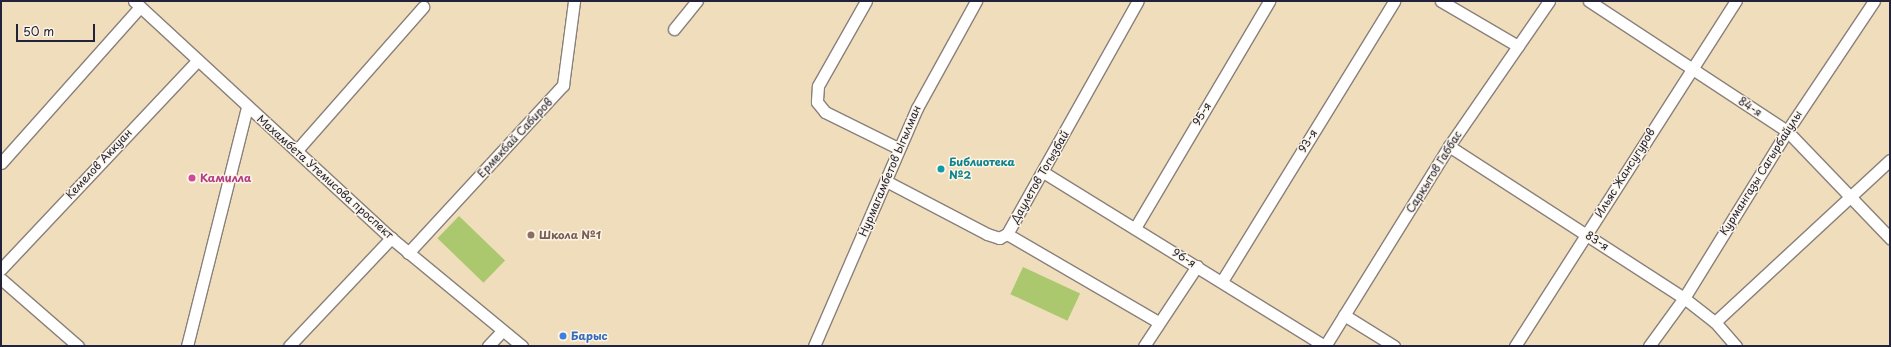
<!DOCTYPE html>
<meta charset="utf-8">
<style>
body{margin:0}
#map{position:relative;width:1891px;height:347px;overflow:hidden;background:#f0ddbb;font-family:"Playpen Sans",sans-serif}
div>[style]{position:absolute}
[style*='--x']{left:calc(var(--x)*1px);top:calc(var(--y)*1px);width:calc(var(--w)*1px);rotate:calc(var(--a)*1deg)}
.green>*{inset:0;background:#abc86f;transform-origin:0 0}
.roads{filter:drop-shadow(1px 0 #89807b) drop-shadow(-1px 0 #89807b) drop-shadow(0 1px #89807b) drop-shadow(0 -1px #89807b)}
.minor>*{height:11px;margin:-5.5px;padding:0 5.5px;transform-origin:5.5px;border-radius:5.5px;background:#fff}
.dots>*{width:11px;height:11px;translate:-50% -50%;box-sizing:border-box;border:2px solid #fcf5e5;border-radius:50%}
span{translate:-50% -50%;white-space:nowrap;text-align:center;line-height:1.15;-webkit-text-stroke:3px #fcf5e5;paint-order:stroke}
.street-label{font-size:11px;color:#22223b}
.culture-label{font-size:11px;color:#0d838f;font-weight:700}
.left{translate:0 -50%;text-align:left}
.hotel-label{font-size:11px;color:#b23c85;font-weight:700}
.education-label{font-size:11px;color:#785e54;font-weight:700}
.shop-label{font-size:11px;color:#366cbe;font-weight:700}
.frame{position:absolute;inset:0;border:2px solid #22223b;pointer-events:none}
.scale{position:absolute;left:16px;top:24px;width:79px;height:18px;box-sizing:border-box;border:2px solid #22223b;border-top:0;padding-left:5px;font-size:12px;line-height:14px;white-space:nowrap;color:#22223b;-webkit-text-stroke:3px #fcf5e5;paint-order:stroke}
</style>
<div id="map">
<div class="green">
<i style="left:459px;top:216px;width:64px;height:31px;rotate:44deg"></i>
<i style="left:1023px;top:267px;width:63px;height:30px;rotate:25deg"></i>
</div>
<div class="roads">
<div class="minor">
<i style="--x:134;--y:1;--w:350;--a:42.7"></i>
<i style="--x:391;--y:238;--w:170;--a:39.5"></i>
<i style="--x:866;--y:1;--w:98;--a:119.5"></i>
<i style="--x:818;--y:86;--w:16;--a:94"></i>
<i style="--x:817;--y:102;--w:13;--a:51"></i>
<i style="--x:825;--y:112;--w:81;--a:26.3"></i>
<i style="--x:1441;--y:1;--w:89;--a:30.3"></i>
<i style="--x:1589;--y:1;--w:237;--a:33.3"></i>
<i style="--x:1787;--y:131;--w:149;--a:46.1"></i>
<i style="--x:674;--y:29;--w:36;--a:-51"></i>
<i style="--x:1449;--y:146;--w:280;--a:32.9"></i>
<i style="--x:1684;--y:298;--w:39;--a:38"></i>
<i style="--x:1715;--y:322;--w:32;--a:49"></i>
<i style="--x:297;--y:150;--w:191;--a:-48.6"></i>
<i style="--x:1;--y:163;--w:209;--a:-48.3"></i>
<i style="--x:1043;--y:172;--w:331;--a:31.7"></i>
<i style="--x:886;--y:181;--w:114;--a:27.7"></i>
<i style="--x:987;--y:234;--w:13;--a:18"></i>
<i style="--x:999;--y:238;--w:9;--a:-27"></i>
<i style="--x:1007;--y:234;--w:267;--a:-60.7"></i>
<i style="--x:1135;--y:228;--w:264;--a:-59.4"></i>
<i style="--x:1007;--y:234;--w:175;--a:30.2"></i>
<i style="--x:408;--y:253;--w:229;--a:-47.3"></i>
<i style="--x:563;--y:85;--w:85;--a:-82.5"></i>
<i style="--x:1;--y:269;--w:287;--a:-46.7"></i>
<i style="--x:1;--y:279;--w:102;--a:41"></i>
<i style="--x:1222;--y:281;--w:329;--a:-58.4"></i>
<i style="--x:1344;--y:315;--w:59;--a:31.8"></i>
<i style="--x:1715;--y:322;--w:238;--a:-42.8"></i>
<i style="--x:187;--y:346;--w:246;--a:-75.9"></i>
<i style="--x:289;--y:346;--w:149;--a:-46.6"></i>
<i style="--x:488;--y:346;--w:21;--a:-47"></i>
<i style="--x:814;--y:346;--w:259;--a:-66.6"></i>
<i style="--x:917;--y:108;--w:122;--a:-61.1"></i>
<i style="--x:1144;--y:346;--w:96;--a:-56.5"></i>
<i style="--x:1325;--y:346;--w:235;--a:-58.2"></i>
<i style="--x:1449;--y:146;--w:176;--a:-55.4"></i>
<i style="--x:1515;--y:346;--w:410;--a:-57.4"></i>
<i style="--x:1649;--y:346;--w:59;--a:-53.9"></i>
<i style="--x:1684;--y:298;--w:196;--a:-58.3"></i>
<i style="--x:1787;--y:131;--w:156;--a:-56.2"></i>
</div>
</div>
<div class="dots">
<i style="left:941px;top:169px;background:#0f9aa8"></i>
<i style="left:192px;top:178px;background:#d1479c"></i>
<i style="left:531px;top:235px;background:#8d6e63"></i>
<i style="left:563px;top:336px;background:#3f7fe0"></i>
</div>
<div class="street-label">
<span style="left:1750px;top:107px;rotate:33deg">84-я</span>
<span style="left:1202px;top:114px;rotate:-59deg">95-я</span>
<span style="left:515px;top:138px;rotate:-47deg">Ермекбай Сабиров</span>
<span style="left:1308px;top:141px;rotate:-58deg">93-я</span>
<span style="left:99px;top:164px;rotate:-47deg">Кемелов Аккуан</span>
<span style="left:890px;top:171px;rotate:-67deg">Нурмагамбетов Ыгылман</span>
<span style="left:1434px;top:172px;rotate:-58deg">Саркытов Габбас</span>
<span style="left:1625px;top:173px;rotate:-58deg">Ильяс Жансугуров</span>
<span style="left:1761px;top:173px;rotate:-58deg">Курмангазы Сагырбайулы</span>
<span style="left:325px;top:177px;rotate:42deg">Махамбета Утемисова проспект</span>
<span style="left:1040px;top:177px;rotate:-60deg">Даулетов Тогызбай</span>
<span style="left:1597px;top:241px;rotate:33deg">83-я</span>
<span style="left:1184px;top:258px;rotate:32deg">96-я</span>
</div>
<div class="culture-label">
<span class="left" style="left:949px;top:169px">Библиотека<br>№2</span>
</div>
<div class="hotel-label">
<span class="left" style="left:200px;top:178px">Камилла</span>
</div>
<div class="education-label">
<span class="left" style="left:539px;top:235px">Школа №1</span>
</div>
<div class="shop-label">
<span class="left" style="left:571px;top:336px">Барыс</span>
</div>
<div class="frame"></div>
<div class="scale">50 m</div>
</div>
